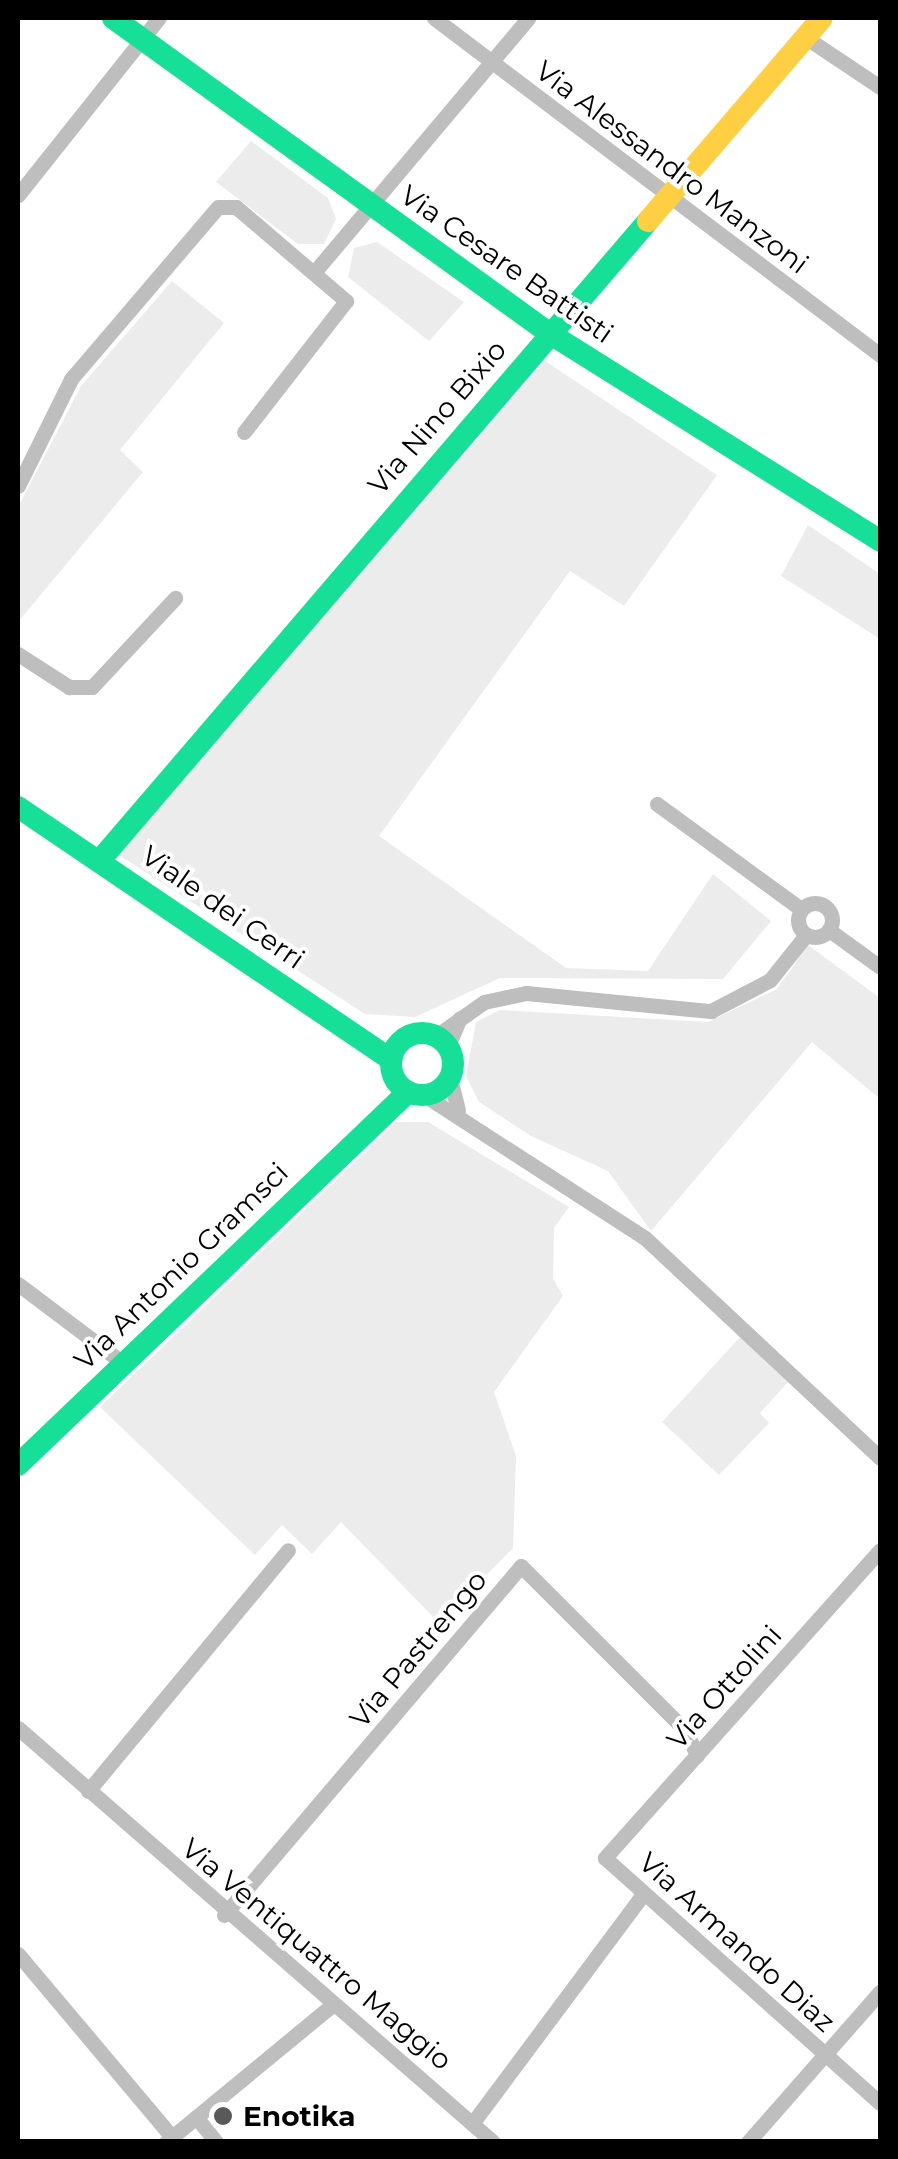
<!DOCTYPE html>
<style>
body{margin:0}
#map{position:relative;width:898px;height:2159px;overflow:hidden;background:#fff;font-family:Montserrat,sans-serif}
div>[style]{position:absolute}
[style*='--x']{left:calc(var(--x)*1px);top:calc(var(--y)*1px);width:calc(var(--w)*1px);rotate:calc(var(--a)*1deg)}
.green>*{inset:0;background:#ececec}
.street>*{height:15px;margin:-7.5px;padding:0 7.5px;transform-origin:7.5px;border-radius:7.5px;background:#bebebe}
.street>.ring{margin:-7.5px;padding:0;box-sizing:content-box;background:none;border:15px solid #bebebe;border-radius:50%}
.fast>*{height:22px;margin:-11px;padding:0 11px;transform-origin:11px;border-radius:11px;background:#16e098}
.fast>.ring{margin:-11px;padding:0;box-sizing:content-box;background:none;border:22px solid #16e098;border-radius:50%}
.slow>*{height:22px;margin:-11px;padding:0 11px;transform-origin:11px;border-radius:11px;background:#ffcf43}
.dots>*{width:28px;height:28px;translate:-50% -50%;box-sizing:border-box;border:5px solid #fff;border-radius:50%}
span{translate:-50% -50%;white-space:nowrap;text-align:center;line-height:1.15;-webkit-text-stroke:8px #fff;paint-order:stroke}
.street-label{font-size:28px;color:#000}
.poi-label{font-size:28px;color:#000;font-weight:700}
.left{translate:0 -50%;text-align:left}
.frame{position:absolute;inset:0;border:20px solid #000;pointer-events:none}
</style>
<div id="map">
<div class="green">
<i style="clip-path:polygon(251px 141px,328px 198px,336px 219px,324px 244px,298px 244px,216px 182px)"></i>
<i style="clip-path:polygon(377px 242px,464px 302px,429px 341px,348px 277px,354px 248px)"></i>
<i style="clip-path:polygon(172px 281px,224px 323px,120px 450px,143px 472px,18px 622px,18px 507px,81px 386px)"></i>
<i style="clip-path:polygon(545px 361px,717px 475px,624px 606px,570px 571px,379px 836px,566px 968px,648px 971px,713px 874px,771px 921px,723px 979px,500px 978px,415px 1017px,365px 1014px,119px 855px)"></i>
<i style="clip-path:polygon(808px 525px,880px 574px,880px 639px,781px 576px)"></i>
<i style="clip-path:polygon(808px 945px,880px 998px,880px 1099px,812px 1042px,651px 1231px,608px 1171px,531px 1136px,479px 1102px,466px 1076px,476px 1022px,500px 1010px,708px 1022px,777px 989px)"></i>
<i style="clip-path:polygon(396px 1122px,428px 1122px,569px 1207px,554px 1228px,553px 1279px,563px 1296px,494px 1392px,516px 1456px,513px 1548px,439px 1623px,341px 1522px,312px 1554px,282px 1525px,255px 1555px,100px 1407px)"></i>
<i style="clip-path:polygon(742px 1335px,790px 1380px,760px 1413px,769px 1423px,719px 1475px,662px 1422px)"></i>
</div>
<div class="street">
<i style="--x:434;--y:18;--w:559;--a:37.07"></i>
<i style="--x:805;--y:37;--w:90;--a:33.7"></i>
<i style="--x:18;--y:195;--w:226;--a:-51.5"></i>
<i style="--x:317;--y:269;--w:328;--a:-49.9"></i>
<i style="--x:18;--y:486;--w:119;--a:-63.6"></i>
<i style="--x:71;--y:379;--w:226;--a:-49.5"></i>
<i style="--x:218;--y:207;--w:18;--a:0"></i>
<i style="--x:236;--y:207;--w:145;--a:40.5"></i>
<i style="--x:346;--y:301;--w:166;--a:127.9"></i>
<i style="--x:18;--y:654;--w:61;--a:32.9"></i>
<i style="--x:69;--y:687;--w:23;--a:0"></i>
<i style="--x:92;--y:687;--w:122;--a:-47"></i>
<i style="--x:657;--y:804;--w:178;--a:36.1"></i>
<i class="ring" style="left:798px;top:903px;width:19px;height:19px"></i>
<i style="--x:829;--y:930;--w:63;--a:36"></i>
<i style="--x:436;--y:1036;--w:59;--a:-35.3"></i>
<i style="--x:484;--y:1002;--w:43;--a:-12.1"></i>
<i style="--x:526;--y:993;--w:186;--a:5.6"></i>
<i style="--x:711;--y:1011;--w:67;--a:-27.7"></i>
<i style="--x:770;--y:980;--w:58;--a:-51.3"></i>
<i style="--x:448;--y:1046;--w:30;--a:-67"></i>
<i style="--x:450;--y:1078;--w:33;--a:76"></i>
<i style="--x:424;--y:1095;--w:263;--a:32.9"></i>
<i style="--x:645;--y:1238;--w:322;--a:43.1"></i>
<i style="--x:18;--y:1284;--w:131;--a:37"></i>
<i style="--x:880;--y:1550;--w:413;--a:131.8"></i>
<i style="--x:605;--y:1858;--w:368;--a:41.7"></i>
<i style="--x:18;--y:1728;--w:630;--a:41.07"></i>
<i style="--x:88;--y:1791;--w:313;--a:-50.3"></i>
<i style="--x:224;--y:1915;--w:458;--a:-49.6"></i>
<i style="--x:521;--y:1566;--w:232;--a:45"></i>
<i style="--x:685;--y:1730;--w:28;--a:64"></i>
<i style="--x:18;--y:1954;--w:239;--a:49.9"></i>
<i style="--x:196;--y:2117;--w:32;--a:51"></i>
<i style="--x:474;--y:2121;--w:284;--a:-53.3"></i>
<i style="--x:166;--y:2142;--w:214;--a:-39.5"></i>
<i style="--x:748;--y:2142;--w:200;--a:-48.7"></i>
</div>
<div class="fast">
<i style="--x:113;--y:18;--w:538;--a:35.85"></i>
<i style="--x:549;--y:333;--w:391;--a:32.1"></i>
<i style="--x:18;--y:807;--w:451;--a:34.1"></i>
<i style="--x:101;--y:859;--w:840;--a:-49.39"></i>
<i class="ring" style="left:391px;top:1033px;width:40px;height:40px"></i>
<i style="--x:18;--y:1465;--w:540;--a:-43.72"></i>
</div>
<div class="slow">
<i style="--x:648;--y:221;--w:267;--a:-49.4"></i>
</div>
<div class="dots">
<i style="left:223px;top:2116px;background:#595959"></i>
</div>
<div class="street-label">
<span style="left:672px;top:167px;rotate:37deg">Via Alessandro Manzoni</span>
<span style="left:507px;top:264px;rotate:35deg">Via Cesare Battisti</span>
<span style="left:437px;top:417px;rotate:-49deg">Via Nino Bixio</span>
<span style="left:223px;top:907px;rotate:35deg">Viale dei Cerri</span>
<span style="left:181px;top:1266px;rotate:-44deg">Via Antonio Gramsci</span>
<span style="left:418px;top:1649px;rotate:-50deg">Via Pastrengo</span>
<span style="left:724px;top:1687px;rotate:-48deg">Via Ottolini</span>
<span style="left:737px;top:1942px;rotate:42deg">Via Armando Diaz</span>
<span style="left:317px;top:1954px;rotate:40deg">Via Ventiquattro Maggio</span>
</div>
<div class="poi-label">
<span class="left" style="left:243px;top:2116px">Enotika</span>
</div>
<div class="frame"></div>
</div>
